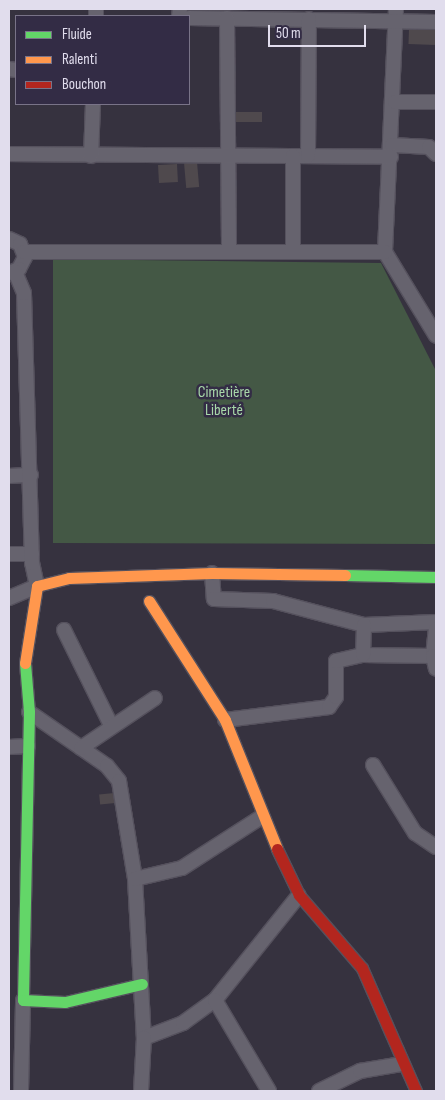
<!DOCTYPE html>
<meta charset="utf-8">
<style>
body{margin:0}
#map{position:relative;width:445px;height:1100px;overflow:hidden;background:#36323f;font-family:"Sofia Sans Condensed",sans-serif}
div>[style]{position:absolute}
[style*='--x']{left:calc(var(--x)*1px);top:calc(var(--y)*1px);width:calc(var(--w)*1px);rotate:calc(var(--a)*1deg)}
.green>*{inset:0;background:#445845}
.building>*{inset:0;background:#4f494d;transform-origin:0 0}
.roads{filter:drop-shadow(1px 0 #55515d) drop-shadow(-1px 0 #55515d) drop-shadow(0 1px #55515d) drop-shadow(0 -1px #55515d)}
.street>*{height:14px;margin:-7px;padding:0 7px;transform-origin:7px;border-radius:7px;background:#66636e}
.fast>*{height:11px;margin:-5.5px;padding:0 5.5px;transform-origin:5.5px;border-radius:5.5px;background:#63d668}
.slow>*{height:11px;margin:-5.5px;padding:0 5.5px;transform-origin:5.5px;border-radius:5.5px;background:#ff974d}
.jam>*{height:11px;margin:-5.5px;padding:0 5.5px;transform-origin:5.5px;border-radius:5.5px;background:#b3261e}
span{translate:-50% -50%;white-space:nowrap;text-align:center;line-height:1.15;-webkit-text-stroke:5px #332c45;paint-order:stroke}
.park-label{font-size:16px;color:#a8d8a9}
.frame{position:absolute;inset:0;border:10px solid #e1dded;pointer-events:none}
.legend{position:absolute;left:15px;top:15px;width:175px;height:90px;box-sizing:border-box;background:#332c45;border:1px solid #797388;margin:0;padding:6px 9px;list-style:none;font-size:15px;color:#e1dded}
.legend li{display:flex;align-items:center;gap:10px;height:25px}
.legend b{width:25px;border:1px solid #797388}
.scale{position:absolute;left:268px;top:25px;width:98px;height:22px;box-sizing:border-box;border:2px solid #e1dded;border-top:0;padding-left:6px;font-size:15px;line-height:18px;white-space:nowrap;color:#e1dded;-webkit-text-stroke:4px #332c45;paint-order:stroke}
</style>
<div id="map">
<div class="green">
<i style="clip-path:polygon(53px 259px,381px 263px,436px 371px,436px 544px,53px 543px)"></i>
</div>
<div class="building">
<i style="left:208px;top:9px;width:19px;height:2px"></i>
<i style="left:409px;top:29px;width:27px;height:15px;rotate:2deg"></i>
<i style="left:262px;top:112px;width:10px;height:32px;rotate:90deg"></i>
<i style="left:197px;top:162px;width:25px;height:13px;rotate:85deg"></i>
<i style="left:177px;top:164px;width:18px;height:19px;rotate:87deg"></i>
<i style="left:124px;top:792px;width:10px;height:25px;rotate:84deg"></i>
</div>
<div class="roads">
<div class="street">
<i style="--x:396;--y:9;--w:243;--a:92.6"></i>
<i style="--x:385;--y:252;--w:98;--a:58.7"></i>
<i style="--x:96;--y:16;--w:7;--a:-90"></i>
<i style="--x:179;--y:16;--w:7;--a:-82"></i>
<i style="--x:189;--y:18;--w:247;--a:0.9"></i>
<i style="--x:227;--y:18;--w:233;--a:89.5"></i>
<i style="--x:9;--y:69;--w:7;--a:8"></i>
<i style="--x:395;--y:102;--w:41;--a:0"></i>
<i style="--x:392;--y:145;--w:37;--a:3"></i>
<i style="--x:429;--y:147;--w:10;--a:45"></i>
<i style="--x:9;--y:154;--w:382;--a:0.4"></i>
<i style="--x:91;--y:156;--w:52;--a:-87.8"></i>
<i style="--x:293;--y:156;--w:95;--a:90"></i>
<i style="--x:308;--y:156;--w:137;--a:-89.6"></i>
<i style="--x:9;--y:239;--w:12;--a:24"></i>
<i style="--x:20;--y:244;--w:14;--a:69"></i>
<i style="--x:25;--y:257;--w:13;--a:117"></i>
<i style="--x:19;--y:269;--w:11;--a:158"></i>
<i style="--x:24;--y:252;--w:361;--a:0"></i>
<i style="--x:9;--y:476;--w:22;--a:-3"></i>
<i style="--x:9;--y:554;--w:23;--a:0"></i>
<i style="--x:212;--y:573;--w:26;--a:86"></i>
<i style="--x:214;--y:599;--w:59;--a:1.9"></i>
<i style="--x:273;--y:601;--w:94;--a:14.8"></i>
<i style="--x:364;--y:625;--w:72;--a:-2.4"></i>
<i style="--x:9;--y:598;--w:30;--a:-23"></i>
<i style="--x:37;--y:586;--w:24;--a:-102"></i>
<i style="--x:32;--y:563;--w:270;--a:-91.7"></i>
<i style="--x:24;--y:293;--w:23;--a:-113"></i>
<i style="--x:64;--y:630;--w:106;--a:63.7"></i>
<i style="--x:363;--y:655;--w:70;--a:0.8"></i>
<i style="--x:433;--y:656;--w:27;--a:-84"></i>
<i style="--x:433;--y:656;--w:13;--a:77"></i>
<i style="--x:29;--y:712;--w:95;--a:34.7"></i>
<i style="--x:107;--y:766;--w:19;--a:51"></i>
<i style="--x:119;--y:781;--w:99;--a:80.7"></i>
<i style="--x:135;--y:879;--w:159;--a:86.8"></i>
<i style="--x:144;--y:1038;--w:42;--a:-21"></i>
<i style="--x:183;--y:1023;--w:39;--a:-36"></i>
<i style="--x:215;--y:1000;--w:134;--a:-51.3"></i>
<i style="--x:225;--y:720;--w:105;--a:-7.1"></i>
<i style="--x:329;--y:707;--w:12;--a:-55"></i>
<i style="--x:336;--y:697;--w:36;--a:-90"></i>
<i style="--x:336;--y:661;--w:28;--a:-13"></i>
<i style="--x:363;--y:655;--w:30;--a:-88"></i>
<i style="--x:9;--y:747;--w:19;--a:-3"></i>
<i style="--x:81;--y:748;--w:89;--a:-34"></i>
<i style="--x:373;--y:765;--w:80;--a:58.3"></i>
<i style="--x:415;--y:833;--w:25;--a:34"></i>
<i style="--x:135;--y:879;--w:48;--a:-13.2"></i>
<i style="--x:182;--y:868;--w:94;--a:-32.8"></i>
<i style="--x:215;--y:1000;--w:106;--a:59.3"></i>
<i style="--x:21;--y:1091;--w:91;--a:-88.7"></i>
<i style="--x:141;--y:1091;--w:53;--a:-86.8"></i>
<i style="--x:319;--y:1091;--w:46;--a:-26"></i>
<i style="--x:360;--y:1071;--w:43;--a:-9.5"></i>
</div>
<div class="fast">
<i style="--x:345;--y:575;--w:91;--a:1.3"></i>
<i style="--x:25;--y:663;--w:49;--a:85.3"></i>
<i style="--x:29;--y:712;--w:288;--a:91.2"></i>
<i style="--x:23;--y:1000;--w:42;--a:2.7"></i>
<i style="--x:65;--y:1002;--w:79;--a:-13.2"></i>
</div>
<div class="slow">
<i style="--x:149;--y:601;--w:141;--a:57.4"></i>
<i style="--x:225;--y:720;--w:139;--a:68"></i>
<i style="--x:25;--y:663;--w:78;--a:-81.1"></i>
<i style="--x:37;--y:586;--w:33;--a:-14"></i>
<i style="--x:69;--y:578;--w:143;--a:-2"></i>
<i style="--x:212;--y:573;--w:133;--a:0.9"></i>
</div>
<div class="jam">
<i style="--x:277;--y:849;--w:51;--a:64.4"></i>
<i style="--x:299;--y:895;--w:96;--a:49.2"></i>
<i style="--x:362;--y:968;--w:134;--a:66.3"></i>
</div>
</div>
<div class="park-label">
<span style="left:224px;top:402px">Cimetière<br>Liberté</span>
</div>
<div class="frame"></div>
<ul class="legend">
<li><b style="height:6px;background:#63d668"></b>Fluide</li>
<li><b style="height:6px;background:#ff974d"></b>Ralenti</li>
<li><b style="height:6px;background:#b3261e"></b>Bouchon</li>
</ul>
<div class="scale">50 m</div>
</div>
